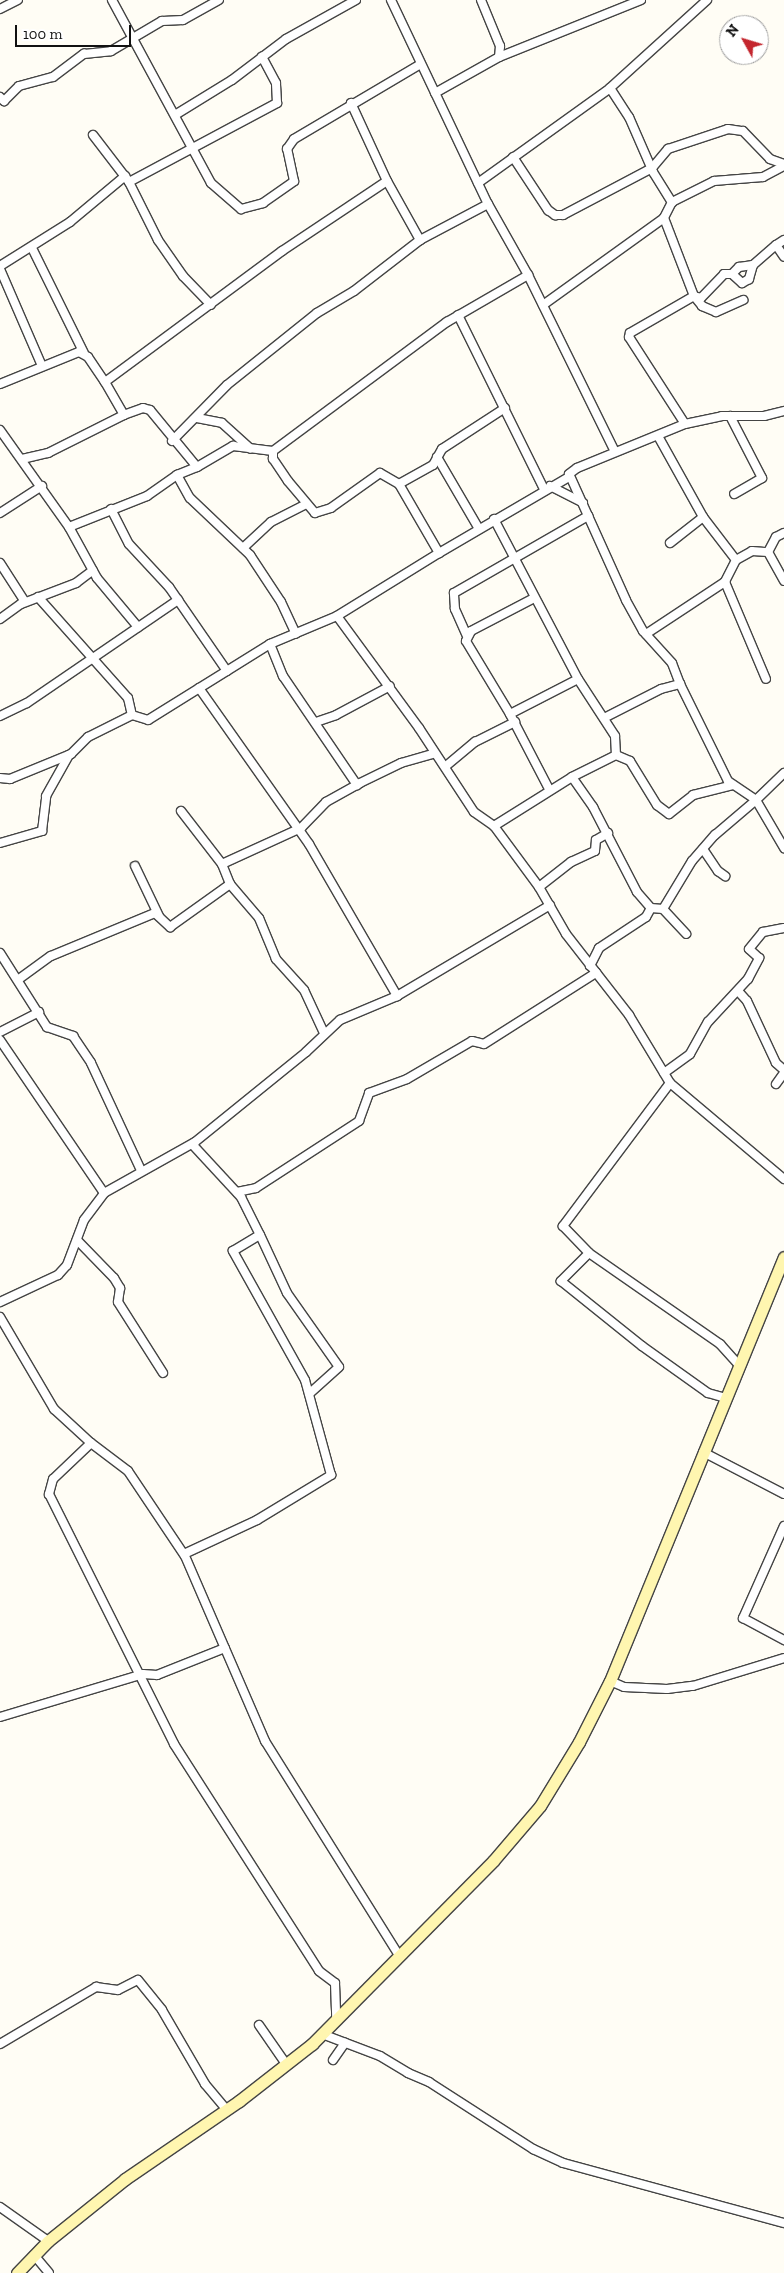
<!DOCTYPE html>
<style>
body{margin:0}
#map{position:relative;width:784px;height:2273px;overflow:hidden;background:#fffdf5;font-family:"Zilla Slab",serif}
div>[style]{position:absolute}
[style*='--x']{left:calc(var(--x)*1px);top:calc(var(--y)*1px);width:calc(var(--w)*1px);rotate:calc(var(--a)*1deg)}
.roads{filter:drop-shadow(1px 0 #444) drop-shadow(-1px 0 #444) drop-shadow(0 1px #444) drop-shadow(0 -1px #444)}
.street>*{height:8px;margin:-4px;padding:0 4px;transform-origin:4px;border-radius:4px;background:#fff}
.secondary>*{height:11px;margin:-5.5px;padding:0 5.5px;transform-origin:5.5px;border-radius:5.5px;background:#fff6b0}
span{translate:-50% -50%;white-space:nowrap;text-align:center;line-height:1.15;-webkit-text-stroke:5px #fff;paint-order:stroke}
.north{position:absolute;left:719px;top:15px;width:50px;height:50px;box-sizing:border-box;background:#fff;border:1px solid #a0a0a0;border-radius:50%;rotate:309deg;font-size:14px;font-weight:700;line-height:20px;text-align:center;color:#111}
.north::after{content:'';display:block;margin:auto;width:18px;height:22px;background:#c4262e;clip-path:polygon(50% 0,100% 100%,50% 72%,0 100%)}
.scale{position:absolute;left:15px;top:25px;width:116px;height:22px;box-sizing:border-box;border:2px solid #111;border-top:0;padding-left:6px;font-size:15px;line-height:18px;white-space:nowrap;color:#111;-webkit-text-stroke:4px #fff;paint-order:stroke}
</style>
<div id="map">
<div class="roads">
<div class="street">
<i style="--x:112;--y:0;--w:208;--a:61.6"></i>
<i style="--x:211;--y:183;--w:40;--a:41"></i>
<i style="--x:241;--y:209;--w:23;--a:-15"></i>
<i style="--x:263;--y:203;--w:38;--a:-35"></i>
<i style="--x:294;--y:181;--w:33;--a:-102"></i>
<i style="--x:287;--y:149;--w:12;--a:-55"></i>
<i style="--x:294;--y:139;--w:147;--a:-30.6"></i>
<i style="--x:391;--y:0;--w:226;--a:64.6"></i>
<i style="--x:488;--y:204;--w:81;--a:60.6"></i>
<i style="--x:528;--y:275;--w:197;--a:63.8"></i>
<i style="--x:481;--y:0;--w:50;--a:67.6"></i>
<i style="--x:500;--y:46;--w:11;--a:95"></i>
<i style="--x:0;--y:9;--w:20;--a:-27"></i>
<i style="--x:610;--y:88;--w:35;--a:57"></i>
<i style="--x:629;--y:117;--w:60;--a:66.4"></i>
<i style="--x:653;--y:172;--w:36;--a:58"></i>
<i style="--x:672;--y:202;--w:47;--a:-26.6"></i>
<i style="--x:714;--y:181;--w:49;--a:-4.7"></i>
<i style="--x:763;--y:177;--w:24;--a:-28"></i>
<i style="--x:435;--y:93;--w:73;--a:-29.4"></i>
<i style="--x:499;--y:57;--w:153;--a:-21.9"></i>
<i style="--x:0;--y:97;--w:6;--a:45"></i>
<i style="--x:4;--y:101;--w:21;--a:-45"></i>
<i style="--x:19;--y:86;--w:35;--a:-15"></i>
<i style="--x:53;--y:77;--w:39;--a:-37"></i>
<i style="--x:84;--y:54;--w:27;--a:-6"></i>
<i style="--x:111;--y:51;--w:59;--a:-30.5"></i>
<i style="--x:162;--y:21;--w:21;--a:-3"></i>
<i style="--x:183;--y:20;--w:41;--a:-29.1"></i>
<i style="--x:351;--y:103;--w:86;--a:65.2"></i>
<i style="--x:387;--y:181;--w:68;--a:60.8"></i>
<i style="--x:175;--y:115;--w:67;--a:-31.6"></i>
<i style="--x:232;--y:80;--w:68;--a:-37.2"></i>
<i style="--x:286;--y:39;--w:80;--a:-29.1"></i>
<i style="--x:93;--y:135;--w:59;--a:52.5"></i>
<i style="--x:129;--y:182;--w:168;--a:-28.1"></i>
<i style="--x:277;--y:103;--w:20;--a:-93"></i>
<i style="--x:276;--y:83;--w:30;--a:-118"></i>
<i style="--x:513;--y:157;--w:64;--a:56.6"></i>
<i style="--x:548;--y:210;--w:9;--a:36"></i>
<i style="--x:555;--y:215;--w:8;--a:0"></i>
<i style="--x:563;--y:215;--w:101;--a:-27.8"></i>
<i style="--x:652;--y:168;--w:25;--a:-50"></i>
<i style="--x:668;--y:149;--w:63;--a:-18.4"></i>
<i style="--x:728;--y:129;--w:15;--a:8"></i>
<i style="--x:743;--y:131;--w:39;--a:46"></i>
<i style="--x:770;--y:159;--w:15;--a:20"></i>
<i style="--x:129;--y:182;--w:65;--a:63.4"></i>
<i style="--x:158;--y:240;--w:44;--a:55.2"></i>
<i style="--x:183;--y:276;--w:40;--a:46"></i>
<i style="--x:478;--y:183;--w:163;--a:-35.7"></i>
<i style="--x:610;--y:88;--w:131;--a:-42.2"></i>
<i style="--x:672;--y:202;--w:18;--a:117"></i>
<i style="--x:664;--y:218;--w:84;--a:69"></i>
<i style="--x:694;--y:296;--w:74;--a:150"></i>
<i style="--x:630;--y:333;--w:4;--a:104"></i>
<i style="--x:629;--y:337;--w:103;--a:57.2"></i>
<i style="--x:784;--y:240;--w:9;--a:148"></i>
<i style="--x:776;--y:245;--w:14;--a:56"></i>
<i style="--x:32;--y:248;--w:117;--a:63.7"></i>
<i style="--x:753;--y:265;--w:15;--a:106"></i>
<i style="--x:749;--y:279;--w:8;--a:150"></i>
<i style="--x:742;--y:283;--w:13;--a:-138"></i>
<i style="--x:732;--y:274;--w:10;--a:-45"></i>
<i style="--x:739;--y:267;--w:14;--a:-8"></i>
<i style="--x:753;--y:265;--w:30;--a:-41"></i>
<i style="--x:0;--y:266;--w:83;--a:-32.2"></i>
<i style="--x:70;--y:222;--w:72;--a:-39.9"></i>
<i style="--x:0;--y:269;--w:106;--a:66.6"></i>
<i style="--x:694;--y:296;--w:13;--a:51"></i>
<i style="--x:702;--y:306;--w:15;--a:23"></i>
<i style="--x:716;--y:312;--w:30;--a:-24"></i>
<i style="--x:694;--y:296;--w:7;--a:16"></i>
<i style="--x:701;--y:298;--w:33;--a:-46"></i>
<i style="--x:724;--y:274;--w:8;--a:0"></i>
<i style="--x:543;--y:305;--w:149;--a:-35.7"></i>
<i style="--x:458;--y:315;--w:194;--a:63.7"></i>
<i style="--x:0;--y:384;--w:85;--a:-22.1"></i>
<i style="--x:79;--y:352;--w:10;--a:29"></i>
<i style="--x:88;--y:357;--w:30;--a:56"></i>
<i style="--x:505;--y:408;--w:75;--a:146.9"></i>
<i style="--x:442;--y:449;--w:18;--a:119"></i>
<i style="--x:433;--y:465;--w:39;--a:151"></i>
<i style="--x:399;--y:484;--w:80;--a:59.9"></i>
<i style="--x:439;--y:553;--w:151;--a:-30.3"></i>
<i style="--x:730;--y:416;--w:70;--a:62.7"></i>
<i style="--x:762;--y:478;--w:32;--a:150"></i>
<i style="--x:197;--y:418;--w:25;--a:11"></i>
<i style="--x:222;--y:423;--w:38;--a:42"></i>
<i style="--x:0;--y:430;--w:119;--a:54.6"></i>
<i style="--x:69;--y:527;--w:58;--a:61.2"></i>
<i style="--x:97;--y:578;--w:64;--a:50.1"></i>
<i style="--x:658;--y:436;--w:93;--a:60.9"></i>
<i style="--x:703;--y:517;--w:54;--a:52.5"></i>
<i style="--x:736;--y:560;--w:25;--a:117"></i>
<i style="--x:172;--y:441;--w:78;--a:-45.5"></i>
<i style="--x:227;--y:385;--w:115;--a:-38.7"></i>
<i style="--x:317;--y:313;--w:43;--a:-30.7"></i>
<i style="--x:354;--y:291;--w:83;--a:-37.7"></i>
<i style="--x:420;--y:240;--w:77;--a:-27.9"></i>
<i style="--x:437;--y:457;--w:83;--a:59.7"></i>
<i style="--x:22;--y:459;--w:27;--a:-13"></i>
<i style="--x:48;--y:453;--w:85;--a:-26.6"></i>
<i style="--x:197;--y:467;--w:74;--a:-129.5"></i>
<i style="--x:150;--y:410;--w:7;--a:-164"></i>
<i style="--x:143;--y:408;--w:20;--a:160"></i>
<i style="--x:124;--y:415;--w:38;--a:-120"></i>
<i style="--x:105;--y:382;--w:220;--a:-36.5"></i>
<i style="--x:282;--y:251;--w:126;--a:-33.7"></i>
<i style="--x:177;--y:475;--w:22;--a:-22"></i>
<i style="--x:197;--y:467;--w:42;--a:-30.3"></i>
<i style="--x:233;--y:446;--w:40;--a:7.1"></i>
<i style="--x:399;--y:484;--w:22;--a:-150"></i>
<i style="--x:380;--y:473;--w:60;--a:144.5"></i>
<i style="--x:331;--y:508;--w:17;--a:163"></i>
<i style="--x:315;--y:513;--w:42;--a:-130.2"></i>
<i style="--x:288;--y:481;--w:27;--a:-124"></i>
<i style="--x:273;--y:459;--w:8;--a:-90"></i>
<i style="--x:273;--y:451;--w:217;--a:-36.6"></i>
<i style="--x:447;--y:322;--w:94;--a:-30.1"></i>
<i style="--x:550;--y:486;--w:37;--a:27"></i>
<i style="--x:111;--y:509;--w:39;--a:63"></i>
<i style="--x:129;--y:544;--w:59;--a:47.1"></i>
<i style="--x:169;--y:587;--w:102;--a:55.4"></i>
<i style="--x:0;--y:513;--w:50;--a:-32.7"></i>
<i style="--x:494;--y:519;--w:181;--a:62.3"></i>
<i style="--x:578;--y:679;--w:68;--a:57"></i>
<i style="--x:615;--y:736;--w:19;--a:87"></i>
<i style="--x:616;--y:755;--w:49;--a:153.4"></i>
<i style="--x:69;--y:527;--w:84;--a:-21.7"></i>
<i style="--x:147;--y:496;--w:37;--a:-35"></i>
<i style="--x:177;--y:475;--w:26;--a:61"></i>
<i style="--x:190;--y:498;--w:83;--a:43.5"></i>
<i style="--x:250;--y:555;--w:56;--a:56.6"></i>
<i style="--x:281;--y:602;--w:35;--a:65"></i>
<i style="--x:670;--y:543;--w:42;--a:-38.2"></i>
<i style="--x:243;--y:548;--w:38;--a:-43"></i>
<i style="--x:271;--y:522;--w:38;--a:-27"></i>
<i style="--x:768;--y:552;--w:33;--a:61"></i>
<i style="--x:736;--y:560;--w:18;--a:-29"></i>
<i style="--x:752;--y:551;--w:16;--a:4"></i>
<i style="--x:768;--y:552;--w:17;--a:-62"></i>
<i style="--x:776;--y:537;--w:9;--a:-27"></i>
<i style="--x:0;--y:563;--w:46;--a:57.3"></i>
<i style="--x:38;--y:597;--w:135;--a:48.3"></i>
<i style="--x:128;--y:698;--w:17;--a:77"></i>
<i style="--x:337;--y:616;--w:120;--a:-31.7"></i>
<i style="--x:0;--y:619;--w:26;--a:-36"></i>
<i style="--x:21;--y:604;--w:59;--a:-20.9"></i>
<i style="--x:76;--y:583;--w:21;--a:-37"></i>
<i style="--x:646;--y:634;--w:95;--a:-33.4"></i>
<i style="--x:725;--y:582;--w:105;--a:67.1"></i>
<i style="--x:467;--y:636;--w:30;--a:-114"></i>
<i style="--x:455;--y:609;--w:16;--a:-94"></i>
<i style="--x:454;--y:593;--w:155;--a:-29.9"></i>
<i style="--x:270;--y:644;--w:35;--a:68"></i>
<i style="--x:283;--y:676;--w:132;--a:55.8"></i>
<i style="--x:680;--y:684;--w:22;--a:-111"></i>
<i style="--x:672;--y:663;--w:43;--a:-132.2"></i>
<i style="--x:643;--y:631;--w:35;--a:-119"></i>
<i style="--x:626;--y:600;--w:138;--a:-114.3"></i>
<i style="--x:569;--y:474;--w:10;--a:-37"></i>
<i style="--x:577;--y:468;--w:117;--a:-22.2"></i>
<i style="--x:685;--y:424;--w:38;--a:-12"></i>
<i style="--x:722;--y:416;--w:42;--a:0"></i>
<i style="--x:764;--y:416;--w:21;--a:-14"></i>
<i style="--x:199;--y:688;--w:191;--a:54.8"></i>
<i style="--x:309;--y:844;--w:176;--a:59.9"></i>
<i style="--x:510;--y:714;--w:85;--a:-121.1"></i>
<i style="--x:466;--y:641;--w:11;--a:-63"></i>
<i style="--x:471;--y:631;--w:71;--a:-27.6"></i>
<i style="--x:0;--y:716;--w:30;--a:-26"></i>
<i style="--x:27;--y:703;--w:183;--a:-34.3"></i>
<i style="--x:604;--y:718;--w:64;--a:-27"></i>
<i style="--x:661;--y:689;--w:20;--a:-15"></i>
<i style="--x:680;--y:684;--w:108;--a:63.7"></i>
<i style="--x:728;--y:781;--w:34;--a:34"></i>
<i style="--x:756;--y:800;--w:39;--a:-44"></i>
<i style="--x:316;--y:722;--w:21;--a:-19"></i>
<i style="--x:336;--y:715;--w:61;--a:-28.2"></i>
<i style="--x:616;--y:755;--w:15;--a:23"></i>
<i style="--x:630;--y:761;--w:52;--a:58.5"></i>
<i style="--x:657;--y:805;--w:15;--a:37"></i>
<i style="--x:669;--y:814;--w:31;--a:-38"></i>
<i style="--x:693;--y:795;--w:41;--a:-14"></i>
<i style="--x:446;--y:766;--w:38;--a:-40"></i>
<i style="--x:475;--y:742;--w:45;--a:-26.6"></i>
<i style="--x:0;--y:778;--w:10;--a:6"></i>
<i style="--x:10;--y:779;--w:66;--a:-22.3"></i>
<i style="--x:71;--y:754;--w:24;--a:-45"></i>
<i style="--x:88;--y:737;--w:49;--a:-26.6"></i>
<i style="--x:132;--y:715;--w:17;--a:17"></i>
<i style="--x:148;--y:720;--w:144;--a:-31.9"></i>
<i style="--x:270;--y:644;--w:73;--a:-22.7"></i>
<i style="--x:337;--y:616;--w:139;--a:53.8"></i>
<i style="--x:419;--y:728;--w:100;--a:56.8"></i>
<i style="--x:474;--y:812;--w:24;--a:35"></i>
<i style="--x:494;--y:826;--w:76;--a:53.6"></i>
<i style="--x:539;--y:887;--w:54;--a:60.1"></i>
<i style="--x:566;--y:934;--w:103;--a:52.1"></i>
<i style="--x:629;--y:1015;--w:79;--a:58.9"></i>
<i style="--x:670;--y:1083;--w:149;--a:40.1"></i>
<i style="--x:549;--y:789;--w:85;--a:-117.5"></i>
<i style="--x:510;--y:714;--w:76;--a:-27.2"></i>
<i style="--x:181;--y:811;--w:67;--a:52.3"></i>
<i style="--x:494;--y:826;--w:92;--a:-32.1"></i>
<i style="--x:572;--y:777;--w:37;--a:55"></i>
<i style="--x:593;--y:807;--w:96;--a:62.6"></i>
<i style="--x:637;--y:892;--w:21;--a:49"></i>
<i style="--x:651;--y:908;--w:12;--a:5"></i>
<i style="--x:663;--y:909;--w:56;--a:-58.9"></i>
<i style="--x:692;--y:861;--w:35;--a:-49"></i>
<i style="--x:715;--y:835;--w:54;--a:-40.5"></i>
<i style="--x:756;--y:800;--w:56;--a:59.7"></i>
<i style="--x:0;--y:843;--w:44;--a:-15.9"></i>
<i style="--x:42;--y:831;--w:35;--a:-83"></i>
<i style="--x:46;--y:796;--w:47;--a:-60.7"></i>
<i style="--x:703;--y:849;--w:27;--a:56"></i>
<i style="--x:718;--y:871;--w:9;--a:36"></i>
<i style="--x:135;--y:866;--w:55;--a:64.4"></i>
<i style="--x:539;--y:887;--w:41;--a:-38"></i>
<i style="--x:571;--y:862;--w:26;--a:-25"></i>
<i style="--x:595;--y:851;--w:11;--a:-85"></i>
<i style="--x:596;--y:840;--w:14;--a:-30"></i>
<i style="--x:663;--y:909;--w:34;--a:47"></i>
<i style="--x:0;--y:953;--w:88;--a:57.6"></i>
<i style="--x:47;--y:1027;--w:28;--a:19"></i>
<i style="--x:73;--y:1036;--w:32;--a:56"></i>
<i style="--x:91;--y:1063;--w:118;--a:65"></i>
<i style="--x:590;--y:966;--w:20;--a:-63"></i>
<i style="--x:599;--y:948;--w:56;--a:-33.4"></i>
<i style="--x:646;--y:917;--w:10;--a:-61"></i>
<i style="--x:19;--y:979;--w:39;--a:-36"></i>
<i style="--x:51;--y:956;--w:113;--a:-22.5"></i>
<i style="--x:155;--y:913;--w:21;--a:43"></i>
<i style="--x:170;--y:927;--w:74;--a:-35.6"></i>
<i style="--x:738;--y:991;--w:13;--a:48"></i>
<i style="--x:747;--y:1001;--w:68;--a:64.9"></i>
<i style="--x:776;--y:1063;--w:11;--a:41"></i>
<i style="--x:0;--y:1032;--w:44;--a:-27.1"></i>
<i style="--x:324;--y:1033;--w:47;--a:-114.9"></i>
<i style="--x:304;--y:990;--w:42;--a:-132.1"></i>
<i style="--x:276;--y:959;--w:44;--a:-112.5"></i>
<i style="--x:259;--y:918;--w:45;--a:-130.5"></i>
<i style="--x:230;--y:884;--w:22;--a:-112"></i>
<i style="--x:222;--y:864;--w:87;--a:-24.5"></i>
<i style="--x:301;--y:828;--w:36;--a:-46"></i>
<i style="--x:326;--y:802;--w:39;--a:-29"></i>
<i style="--x:360;--y:783;--w:46;--a:-26"></i>
<i style="--x:401;--y:763;--w:35;--a:-16"></i>
<i style="--x:0;--y:1040;--w:185;--a:55.8"></i>
<i style="--x:664;--y:1073;--w:32;--a:-36"></i>
<i style="--x:690;--y:1054;--w:37;--a:-61"></i>
<i style="--x:708;--y:1022;--w:59;--a:-47.1"></i>
<i style="--x:748;--y:979;--w:24;--a:-62"></i>
<i style="--x:759;--y:958;--w:13;--a:-138"></i>
<i style="--x:749;--y:949;--w:22;--a:-51"></i>
<i style="--x:763;--y:932;--w:21;--a:-11"></i>
<i style="--x:670;--y:1083;--w:179;--a:126.8"></i>
<i style="--x:563;--y:1226;--w:37;--a:46"></i>
<i style="--x:589;--y:1253;--w:160;--a:34.8"></i>
<i style="--x:720;--y:1344;--w:28;--a:48"></i>
<i style="--x:776;--y:1084;--w:14;--a:-54"></i>
<i style="--x:237;--y:1192;--w:19;--a:-12"></i>
<i style="--x:256;--y:1188;--w:123;--a:-33"></i>
<i style="--x:359;--y:1121;--w:30;--a:-70"></i>
<i style="--x:369;--y:1093;--w:40;--a:-20.2"></i>
<i style="--x:407;--y:1079;--w:75;--a:-30.3"></i>
<i style="--x:472;--y:1041;--w:12;--a:14"></i>
<i style="--x:484;--y:1044;--w:133;--a:-32.4"></i>
<i style="--x:260;--y:1235;--w:64;--a:65"></i>
<i style="--x:287;--y:1293;--w:90;--a:54.9"></i>
<i style="--x:339;--y:1367;--w:40;--a:138"></i>
<i style="--x:77;--y:1240;--w:53;--a:45.8"></i>
<i style="--x:114;--y:1278;--w:12;--a:59"></i>
<i style="--x:120;--y:1288;--w:14;--a:98"></i>
<i style="--x:118;--y:1302;--w:84;--a:57.6"></i>
<i style="--x:589;--y:1253;--w:40;--a:135"></i>
<i style="--x:561;--y:1281;--w:104;--a:38.7"></i>
<i style="--x:642;--y:1346;--w:81;--a:35.5"></i>
<i style="--x:708;--y:1393;--w:18;--a:16"></i>
<i style="--x:0;--y:1302;--w:64;--a:-25"></i>
<i style="--x:58;--y:1275;--w:13;--a:-48"></i>
<i style="--x:67;--y:1265;--w:48;--a:-69.3"></i>
<i style="--x:84;--y:1220;--w:34;--a:-53"></i>
<i style="--x:104;--y:1193;--w:104;--a:-29.3"></i>
<i style="--x:195;--y:1142;--w:143;--a:-39"></i>
<i style="--x:306;--y:1052;--w:47;--a:-43.3"></i>
<i style="--x:340;--y:1020;--w:62;--a:-22.8"></i>
<i style="--x:397;--y:996;--w:178;--a:-30.7"></i>
<i style="--x:0;--y:1317;--w:107;--a:59.6"></i>
<i style="--x:54;--y:1409;--w:50;--a:42.6"></i>
<i style="--x:91;--y:1443;--w:46;--a:37.1"></i>
<i style="--x:128;--y:1471;--w:102;--a:56.2"></i>
<i style="--x:185;--y:1556;--w:202;--a:66.6"></i>
<i style="--x:265;--y:1741;--w:255;--a:58"></i>
<i style="--x:91;--y:1443;--w:52;--a:136.5"></i>
<i style="--x:53;--y:1479;--w:16;--a:105"></i>
<i style="--x:49;--y:1494;--w:280;--a:63.4"></i>
<i style="--x:174;--y:1744;--w:269;--a:57.4"></i>
<i style="--x:319;--y:1971;--w:20;--a:37"></i>
<i style="--x:335;--y:1983;--w:38;--a:88"></i>
<i style="--x:703;--y:1452;--w:91;--a:27.4"></i>
<i style="--x:784;--y:1526;--w:101;--a:114"></i>
<i style="--x:743;--y:1618;--w:47;--a:28.2"></i>
<i style="--x:184;--y:1554;--w:81;--a:-25"></i>
<i style="--x:257;--y:1520;--w:87;--a:-31.3"></i>
<i style="--x:331;--y:1475;--w:98;--a:-105.3"></i>
<i style="--x:305;--y:1380;--w:148;--a:-119.2"></i>
<i style="--x:233;--y:1251;--w:31;--a:-31"></i>
<i style="--x:260;--y:1235;--w:42;--a:-116.6"></i>
<i style="--x:241;--y:1197;--w:72;--a:-132.8"></i>
<i style="--x:610;--y:1681;--w:15;--a:23"></i>
<i style="--x:624;--y:1687;--w:43;--a:2.7"></i>
<i style="--x:667;--y:1689;--w:26;--a:-7"></i>
<i style="--x:693;--y:1686;--w:95;--a:-17.1"></i>
<i style="--x:0;--y:1717;--w:149;--a:-16.7"></i>
<i style="--x:143;--y:1674;--w:14;--a:4"></i>
<i style="--x:157;--y:1675;--w:73;--a:-21.7"></i>
<i style="--x:259;--y:2025;--w:47;--a:55.3"></i>
<i style="--x:322;--y:2034;--w:62;--a:20.8"></i>
<i style="--x:380;--y:2056;--w:33;--a:31"></i>
<i style="--x:408;--y:2073;--w:23;--a:23"></i>
<i style="--x:429;--y:2082;--w:124;--a:32.8"></i>
<i style="--x:533;--y:2149;--w:33;--a:25"></i>
<i style="--x:563;--y:2163;--w:229;--a:15.2"></i>
<i style="--x:0;--y:2044;--w:112;--a:-30.7"></i>
<i style="--x:96;--y:1987;--w:22;--a:8"></i>
<i style="--x:118;--y:1990;--w:22;--a:-27"></i>
<i style="--x:138;--y:1980;--w:38;--a:51"></i>
<i style="--x:162;--y:2010;--w:86;--a:59.8"></i>
<i style="--x:205;--y:2084;--w:33;--a:50"></i>
<i style="--x:333;--y:2060;--w:21;--a:-55"></i>
<i style="--x:0;--y:2207;--w:59;--a:35.3"></i>
<i style="--x:34;--y:2255;--w:23;--a:50"></i>
</div>
<div class="secondary">
<i style="--x:17;--y:2273;--w:45;--a:-45.9"></i>
<i style="--x:48;--y:2241;--w:99;--a:-38.8"></i>
<i style="--x:125;--y:2179;--w:138;--a:-34.4"></i>
<i style="--x:239;--y:2101;--w:93;--a:-38"></i>
<i style="--x:312;--y:2044;--w:257;--a:-45.3"></i>
<i style="--x:493;--y:1861;--w:72;--a:-49.5"></i>
<i style="--x:540;--y:1806;--w:75;--a:-58.6"></i>
<i style="--x:579;--y:1742;--w:68;--a:-63.1"></i>
<i style="--x:610;--y:1681;--w:458;--a:-67.7"></i>
</div>
</div>
<div class="north">N</div>
<div class="scale">100 m</div>
</div>
